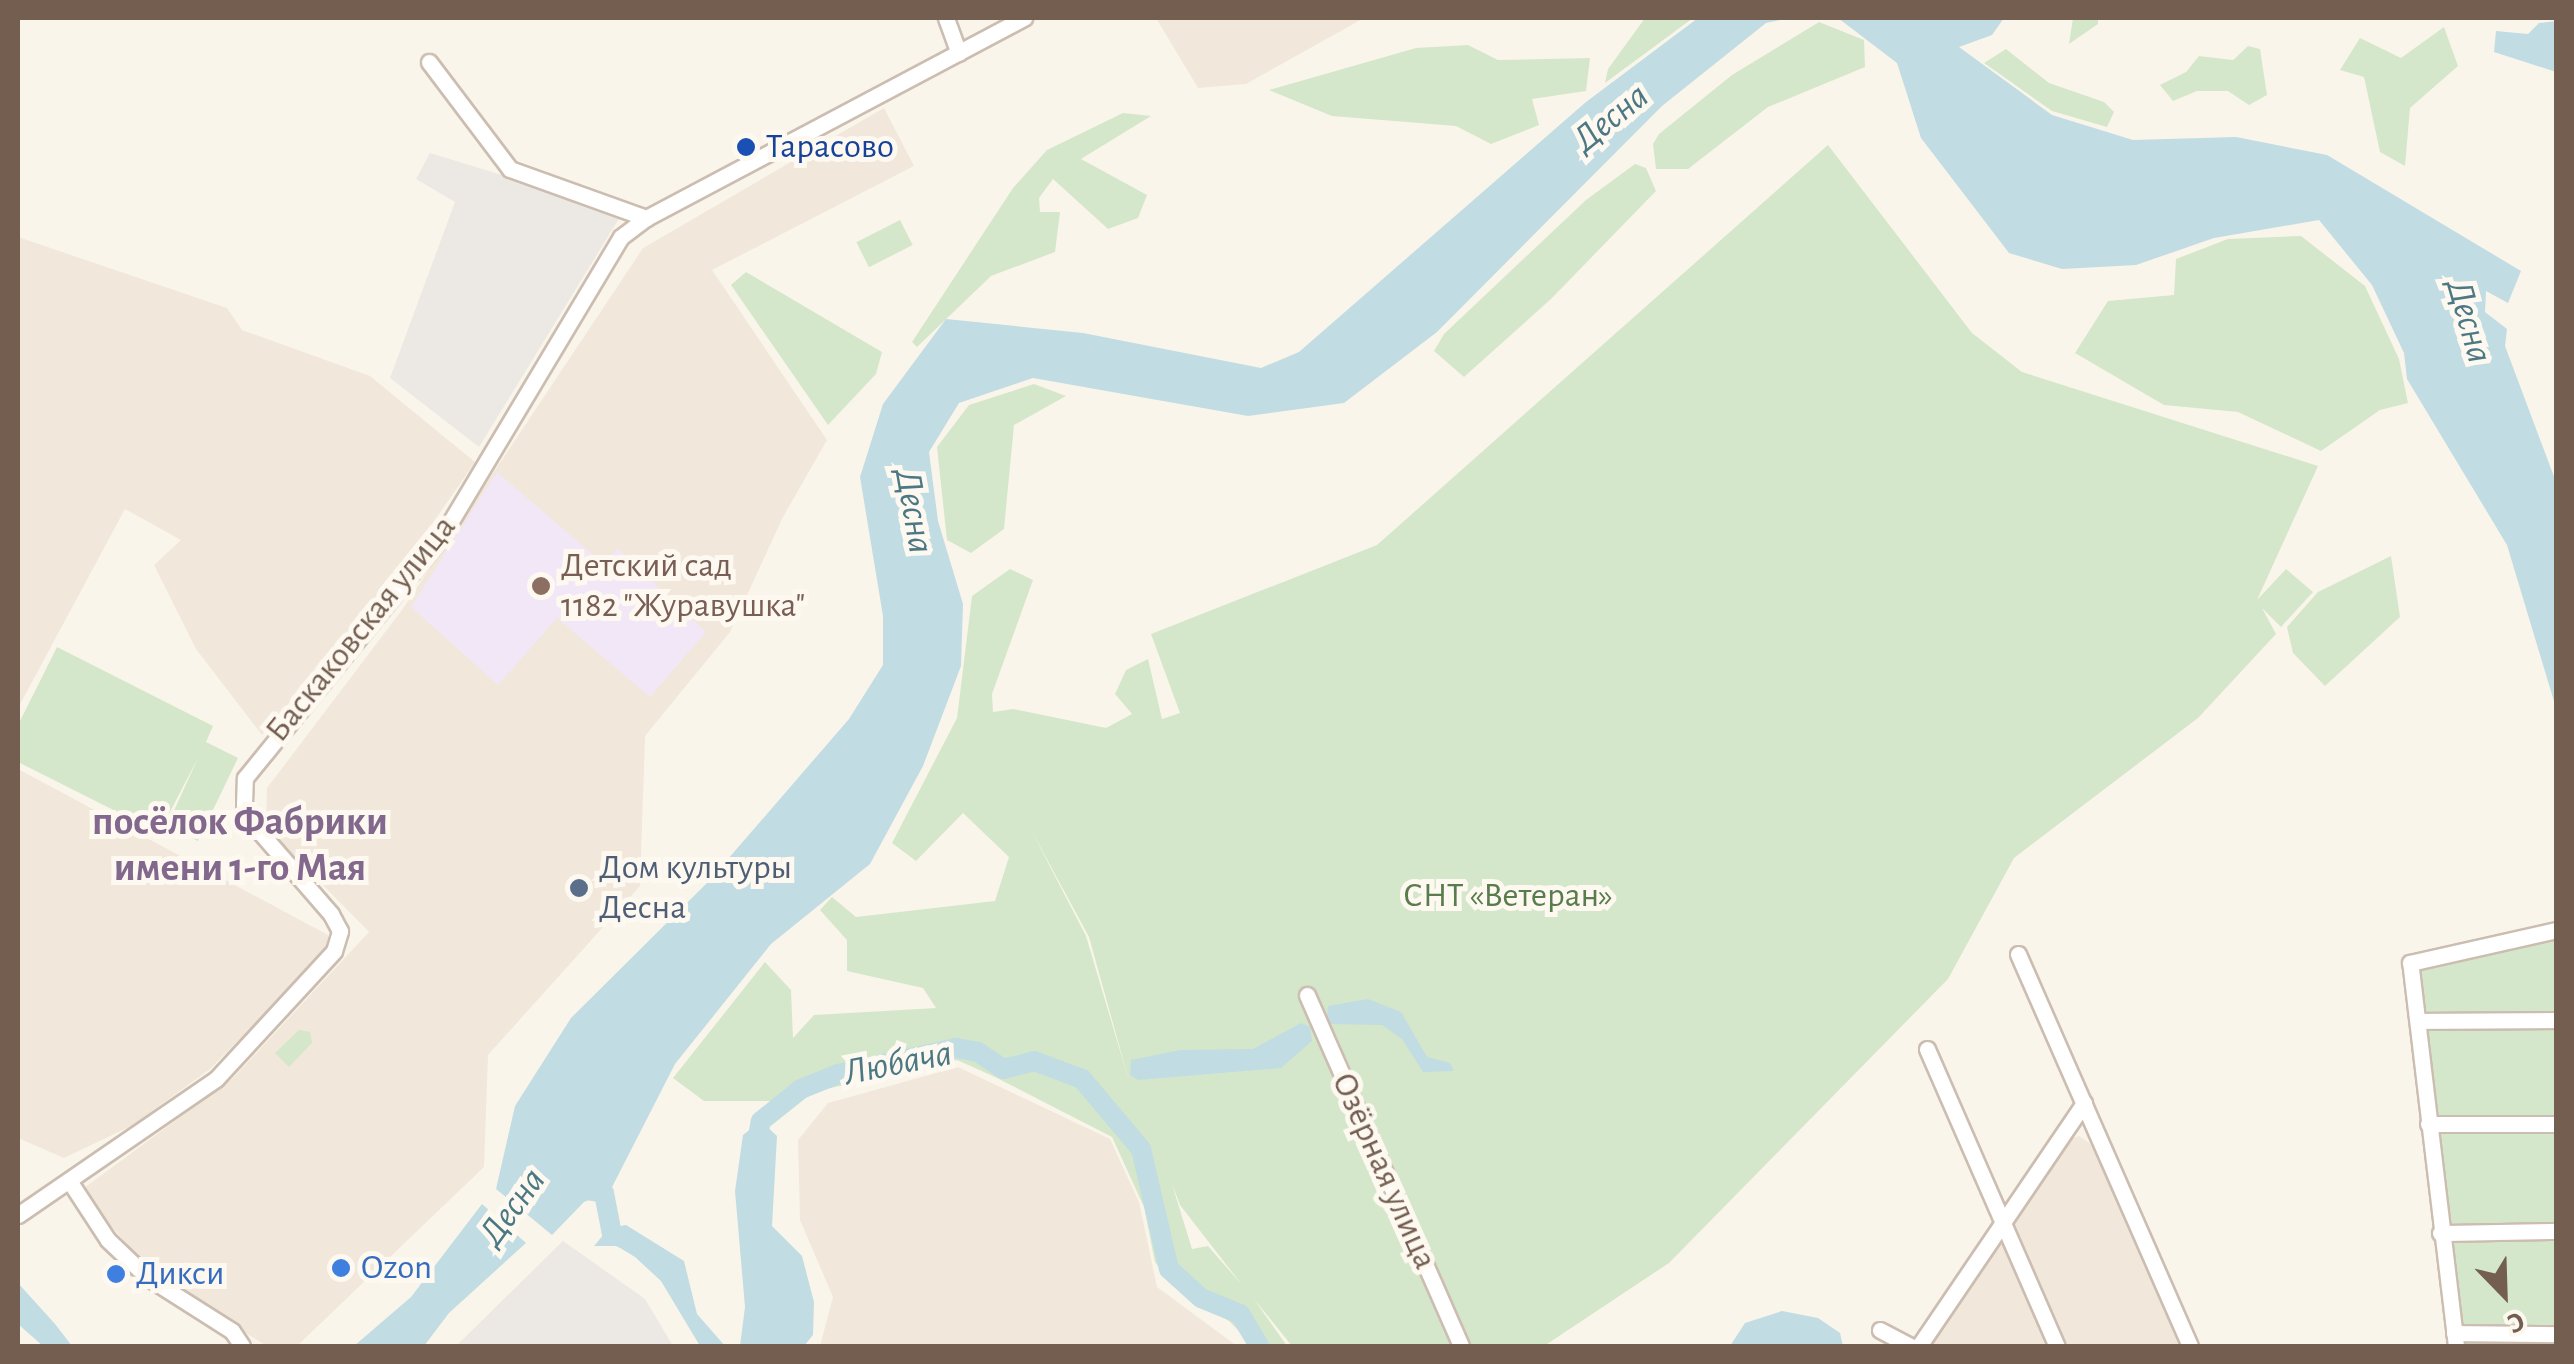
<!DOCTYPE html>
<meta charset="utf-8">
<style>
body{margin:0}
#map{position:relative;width:2574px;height:1364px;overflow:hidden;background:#faf5ea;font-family:"Alegreya Sans",sans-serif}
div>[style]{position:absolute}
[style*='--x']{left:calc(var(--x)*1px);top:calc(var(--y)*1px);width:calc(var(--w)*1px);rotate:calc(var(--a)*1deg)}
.residential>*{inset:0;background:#f1e7da}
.industrial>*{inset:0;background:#ece8e3}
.education>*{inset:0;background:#f2e7f7}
.green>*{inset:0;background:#d5e7ca;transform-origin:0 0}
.water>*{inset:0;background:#c1dce2}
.river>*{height:20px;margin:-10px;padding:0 10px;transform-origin:10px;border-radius:10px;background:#c1dce2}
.roads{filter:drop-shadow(2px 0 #ccbdb1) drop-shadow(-2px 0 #ccbdb1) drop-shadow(0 2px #ccbdb1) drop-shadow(0 -2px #ccbdb1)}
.minor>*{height:15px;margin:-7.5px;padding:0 7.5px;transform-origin:7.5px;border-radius:7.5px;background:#fff}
.dots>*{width:28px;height:28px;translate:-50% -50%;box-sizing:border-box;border:5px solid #fdf9f1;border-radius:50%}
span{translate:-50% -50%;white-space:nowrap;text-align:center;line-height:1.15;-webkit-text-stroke:10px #fdf9f1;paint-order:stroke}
.transit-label{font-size:35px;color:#164399}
.left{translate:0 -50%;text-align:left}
.education-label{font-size:35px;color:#785e54}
.street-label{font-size:35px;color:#735e50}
.service-label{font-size:35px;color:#4e5e75}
.park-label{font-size:35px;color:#597c4c}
.shop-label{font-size:35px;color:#366cbe}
.water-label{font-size:38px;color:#4c7884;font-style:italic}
.quarter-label{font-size:40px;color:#83688e;font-weight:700}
.frame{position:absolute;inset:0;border:20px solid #735e50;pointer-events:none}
.north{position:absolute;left:2454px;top:1244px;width:100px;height:100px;-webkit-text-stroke:8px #fdf9f1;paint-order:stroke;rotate:157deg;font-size:28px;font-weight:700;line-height:40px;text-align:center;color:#735e50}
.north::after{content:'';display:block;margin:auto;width:35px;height:45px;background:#735e50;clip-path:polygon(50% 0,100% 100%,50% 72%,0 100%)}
</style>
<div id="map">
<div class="residential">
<i style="clip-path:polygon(1156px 18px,1364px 18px,1246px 84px,1198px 88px)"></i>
<i style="clip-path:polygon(884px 108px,914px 166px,712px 270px,827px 440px,783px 517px,730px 632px,645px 736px,640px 886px,488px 1055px,484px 1167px,297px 1346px,267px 1346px,158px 1279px,80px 1191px,233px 1078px,369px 932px,266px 827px,267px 788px,402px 610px,643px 248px)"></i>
<i style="clip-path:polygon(18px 237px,227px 308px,242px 330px,370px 376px,475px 462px,392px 582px,262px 735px,196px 649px,154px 565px,181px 540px,125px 509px,18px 708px)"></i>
<i style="clip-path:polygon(18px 769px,328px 935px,328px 949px,210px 1069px,133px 1125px,64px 1158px,18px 1138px)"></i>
<i style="clip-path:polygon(958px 1067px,1110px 1139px,1139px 1202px,1157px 1287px,1237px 1346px,820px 1346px,833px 1297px,800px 1220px,798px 1140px,828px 1103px)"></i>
<i style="clip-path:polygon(2079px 1136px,2095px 1147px,2183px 1346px,2062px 1346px,2011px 1222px,2065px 1141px)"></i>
<i style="clip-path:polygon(2005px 1242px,2054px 1346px,1927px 1346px,1994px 1246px)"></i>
</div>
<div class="industrial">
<i style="clip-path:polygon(430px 153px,623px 212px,479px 447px,390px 378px,455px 202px,416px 179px)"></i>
<i style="clip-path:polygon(563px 1241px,645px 1299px,673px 1346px,456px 1346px)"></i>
</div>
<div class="education">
<i style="clip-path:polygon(497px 472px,604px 564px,618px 548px,706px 632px,650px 697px,557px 618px,498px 685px,411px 607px)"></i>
</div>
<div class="green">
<i style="clip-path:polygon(1645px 18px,1693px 18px,1605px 83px,1608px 69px)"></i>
<i style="clip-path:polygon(2073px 18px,2098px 18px,2098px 24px,2069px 44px)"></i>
<i style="clip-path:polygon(1819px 22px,1864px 40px,1865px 67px,1768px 107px,1688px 169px,1656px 169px,1653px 144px,1659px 134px,1732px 75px)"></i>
<i style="clip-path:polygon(2444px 27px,2458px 66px,2410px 108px,2405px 166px,2380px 152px,2364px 77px,2340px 70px,2360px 38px,2401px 58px)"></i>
<i style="clip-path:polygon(1468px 45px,1498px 60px,1590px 58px,1586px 91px,1532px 99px,1539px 125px,1491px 144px,1456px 126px,1332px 116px,1269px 90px,1416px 48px)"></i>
<i style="clip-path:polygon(2248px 46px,2260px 49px,2267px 95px,2249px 105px,2228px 91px,2197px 91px,2173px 101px,2160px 85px,2186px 72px,2199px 56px,2233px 60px)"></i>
<i style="clip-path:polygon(2006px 49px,2049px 83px,2104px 102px,2114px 112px,2107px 127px,2052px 111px,1984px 63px)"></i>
<i style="clip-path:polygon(1123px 113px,1151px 116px,1081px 159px,1147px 195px,1138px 218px,1108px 229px,1053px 179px,1039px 198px,1040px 212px,1060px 212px,1055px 252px,991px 276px,917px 347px,912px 342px,1013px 188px,1047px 150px)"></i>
<i style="clip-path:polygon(evenodd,1828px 145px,1972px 333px,2022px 372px,2318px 466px,2257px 600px,2286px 569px,2313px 592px,2281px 627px,2262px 608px,2276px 634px,2198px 718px,2014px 858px,1948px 979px,1669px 1263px,1544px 1346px,1292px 1346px,1254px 1299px,1287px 1346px,1254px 1346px,1229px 1321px,1172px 1285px,1155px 1262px,1144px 1207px,1112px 1137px,995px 1077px,957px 1060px,772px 1101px,704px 1101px,673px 1078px,765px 962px,791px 990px,793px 1038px,814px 1015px,936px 1008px,923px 988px,847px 971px,847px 940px,820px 910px,832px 897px,856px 917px,995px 901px,1009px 857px,963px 813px,916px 861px,892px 843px,957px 718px,972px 596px,1010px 569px,1033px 580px,992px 694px,993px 712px,1013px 709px,1106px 728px,1132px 714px,1115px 694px,1126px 670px,1148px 659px,1162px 719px,1180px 713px,1151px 634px,1377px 545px,1828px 145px,1030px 828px,1089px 937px,1129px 1081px,1086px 936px,1030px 828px,1828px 145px,1172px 1184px,1180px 1205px,1242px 1285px,1208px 1246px,1192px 1249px,1172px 1184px)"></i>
<i style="clip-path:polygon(1635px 164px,1646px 168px,1656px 191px,1551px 299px,1464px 377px,1434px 351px,1444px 334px,1586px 200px)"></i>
<i style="left:900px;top:220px;width:28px;height:49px;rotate:63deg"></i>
<i style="clip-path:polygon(2301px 236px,2365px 286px,2399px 359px,2408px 403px,2380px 410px,2321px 451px,2238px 412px,2164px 405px,2075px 353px,2108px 301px,2174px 295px,2176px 259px,2228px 239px)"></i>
<i style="clip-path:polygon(746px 272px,882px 352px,876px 374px,828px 425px,731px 285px)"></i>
<i style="clip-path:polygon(1034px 384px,1066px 396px,1014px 425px,1004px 529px,971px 553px,947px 540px,937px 447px,969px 405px)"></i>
<i style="clip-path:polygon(2391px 556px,2400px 617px,2325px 686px,2293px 653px,2287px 627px,2318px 592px)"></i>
<i style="clip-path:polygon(57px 647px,213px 726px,206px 742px,238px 758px,198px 841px,167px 826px,198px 758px,159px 833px,18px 762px,18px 725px)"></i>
<i style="clip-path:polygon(2556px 923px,2556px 1346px,2450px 1346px,2401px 959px)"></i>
<i style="clip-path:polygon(299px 1030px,310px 1032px,312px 1043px,289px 1067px,275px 1053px)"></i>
</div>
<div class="water">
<i style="clip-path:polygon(1698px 18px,1789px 18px,1766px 23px,1662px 106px,1437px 332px,1344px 403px,1248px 416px,1033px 378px,959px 403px,929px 452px,938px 521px,963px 604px,961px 666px,923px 766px,870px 864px,771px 944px,675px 1064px,610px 1191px,584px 1202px,552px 1235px,496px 1189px,515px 1106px,571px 1018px,709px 881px,849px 719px,883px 665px,883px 616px,860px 477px,883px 404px,946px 319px,1083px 333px,1261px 368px,1299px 352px,1586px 102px)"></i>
<i style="clip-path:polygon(1838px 18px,2004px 18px,1992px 35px,1959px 47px,2052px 115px,2133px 140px,2236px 137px,2327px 155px,2521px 271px,2508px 303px,2486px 291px,2485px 312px,2507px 329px,2505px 346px,2556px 482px,2556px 708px,2507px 545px,2407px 379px,2404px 353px,2372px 285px,2319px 220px,2214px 238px,2136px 265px,2062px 269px,2009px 253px,1921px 138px,1897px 63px)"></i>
<i style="clip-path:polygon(2556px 21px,2556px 72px,2494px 52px,2496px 31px,2528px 34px,2539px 23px)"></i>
<i style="clip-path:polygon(1368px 999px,1401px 1012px,1427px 1057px,1450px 1063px,1454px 1071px,1423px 1072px,1402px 1039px,1382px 1025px,1326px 1024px,1328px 1006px)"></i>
<i style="clip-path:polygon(1301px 1023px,1310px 1027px,1312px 1041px,1281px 1068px,1138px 1080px,1130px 1075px,1131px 1060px,1180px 1050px,1253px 1049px)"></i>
<i style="clip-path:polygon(761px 1121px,777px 1136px,772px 1226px,802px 1256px,814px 1302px,813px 1335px,804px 1346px,740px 1346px,745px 1307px,735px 1191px,743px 1135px)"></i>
<i style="clip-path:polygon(482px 1204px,526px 1243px,449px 1313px,424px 1346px,354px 1346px,411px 1297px)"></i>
<i style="clip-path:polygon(626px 1225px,684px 1261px,697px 1314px,725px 1346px,700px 1346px,661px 1281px,635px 1257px,617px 1246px,594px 1246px,609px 1228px)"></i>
<i style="clip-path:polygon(18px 1283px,55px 1324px,72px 1346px,43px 1346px,18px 1324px)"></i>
<i style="clip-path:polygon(1782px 1311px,1818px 1318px,1840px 1333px,1843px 1346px,1730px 1346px,1745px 1323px)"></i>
</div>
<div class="river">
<i style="--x:756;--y:1148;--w:27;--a:-80"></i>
<i style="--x:761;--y:1121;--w:51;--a:-38.7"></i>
<i style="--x:801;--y:1089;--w:40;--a:-22"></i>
<i style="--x:838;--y:1074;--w:121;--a:-12.4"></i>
<i style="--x:956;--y:1048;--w:22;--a:10"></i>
<i style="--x:978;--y:1052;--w:30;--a:34"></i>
<i style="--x:1003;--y:1069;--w:32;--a:-14"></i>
<i style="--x:1034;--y:1061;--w:51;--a:20.6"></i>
<i style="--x:1082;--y:1079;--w:92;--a:49.9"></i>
<i style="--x:1141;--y:1149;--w:123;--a:76.9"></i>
<i style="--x:1169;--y:1269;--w:43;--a:42.2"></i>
<i style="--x:1201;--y:1298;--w:42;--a:22.3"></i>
<i style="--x:1240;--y:1314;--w:37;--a:59"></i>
<i style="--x:581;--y:1189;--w:23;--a:10"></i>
<i style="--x:604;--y:1193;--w:42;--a:79"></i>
<i style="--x:612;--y:1234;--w:20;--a:20"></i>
<i style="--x:488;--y:1246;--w:76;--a:-53.6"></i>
</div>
<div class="roads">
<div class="minor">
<i style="--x:946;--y:18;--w:37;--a:70"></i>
<i style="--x:429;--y:62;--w:134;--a:52.9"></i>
<i style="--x:510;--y:169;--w:145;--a:19.8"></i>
<i style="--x:2018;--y:954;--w:428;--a:66.3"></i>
<i style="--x:1307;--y:995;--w:383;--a:66.3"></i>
<i style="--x:2418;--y:1021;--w:138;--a:-0.4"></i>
<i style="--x:1927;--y:1049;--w:324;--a:66.4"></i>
<i style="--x:2428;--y:1124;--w:128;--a:0"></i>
<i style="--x:70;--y:1182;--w:69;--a:56.8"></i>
<i style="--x:108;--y:1240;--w:54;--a:43.5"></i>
<i style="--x:147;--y:1277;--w:101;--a:32.4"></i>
<i style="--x:232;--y:1331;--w:18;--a:56"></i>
<i style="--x:18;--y:1215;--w:240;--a:-34.5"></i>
<i style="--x:216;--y:1079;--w:174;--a:-47.3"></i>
<i style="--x:334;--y:951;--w:21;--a:-73"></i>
<i style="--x:340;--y:931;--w:19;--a:-118"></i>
<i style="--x:331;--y:914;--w:119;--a:-130.9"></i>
<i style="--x:253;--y:824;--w:22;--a:-114"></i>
<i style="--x:244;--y:804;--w:26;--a:-88"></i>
<i style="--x:245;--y:778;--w:312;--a:-50.9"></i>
<i style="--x:442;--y:536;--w:348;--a:-59.1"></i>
<i style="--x:621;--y:237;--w:31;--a:-37"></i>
<i style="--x:646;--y:218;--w:428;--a:-27.9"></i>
<i style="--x:2440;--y:1233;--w:116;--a:-1"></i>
<i style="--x:1880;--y:1330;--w:34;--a:28"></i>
<i style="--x:2454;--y:1333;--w:102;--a:0.6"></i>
<i style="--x:1919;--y:1346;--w:294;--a:-55.8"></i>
<i style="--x:2456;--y:1346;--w:386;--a:-96.8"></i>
<i style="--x:2410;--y:963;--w:150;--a:-12.7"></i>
</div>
</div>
<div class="dots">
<i style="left:746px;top:147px;background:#1a4fb4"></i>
<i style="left:541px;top:586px;background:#8d6e63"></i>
<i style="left:579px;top:888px;background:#5c6f8a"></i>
<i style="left:341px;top:1268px;background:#3f7fe0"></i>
<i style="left:116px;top:1274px;background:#3f7fe0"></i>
</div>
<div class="transit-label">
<span class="left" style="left:766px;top:147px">Тарасово</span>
</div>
<div class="education-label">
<span class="left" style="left:561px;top:586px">Детский сад<br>1182 "Журавушка"</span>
</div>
<div class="street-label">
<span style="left:361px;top:629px;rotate:-51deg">Баскаковская улица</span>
<span style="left:1384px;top:1171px;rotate:66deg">Озёрная улица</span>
</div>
<div class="service-label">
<span class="left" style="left:599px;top:888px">Дом культуры<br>Десна</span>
</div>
<div class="park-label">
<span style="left:1508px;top:896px">СНТ «Ветеран»</span>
</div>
<div class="shop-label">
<span class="left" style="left:361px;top:1268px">Ozon</span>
<span class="left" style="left:136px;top:1274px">Дикси</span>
</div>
<div class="water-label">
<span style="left:1611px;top:119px;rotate:-39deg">Десна</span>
<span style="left:2468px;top:321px;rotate:74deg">Десна</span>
<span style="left:913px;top:511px;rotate:80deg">Десна</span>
<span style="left:898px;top:1064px;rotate:-11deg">Любача</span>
<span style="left:513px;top:1208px;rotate:-54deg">Десна</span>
</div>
<div class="quarter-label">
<span style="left:240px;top:845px">посёлок Фабрики<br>имени 1-го Мая</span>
</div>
<div class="frame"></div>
<div class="north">С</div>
</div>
